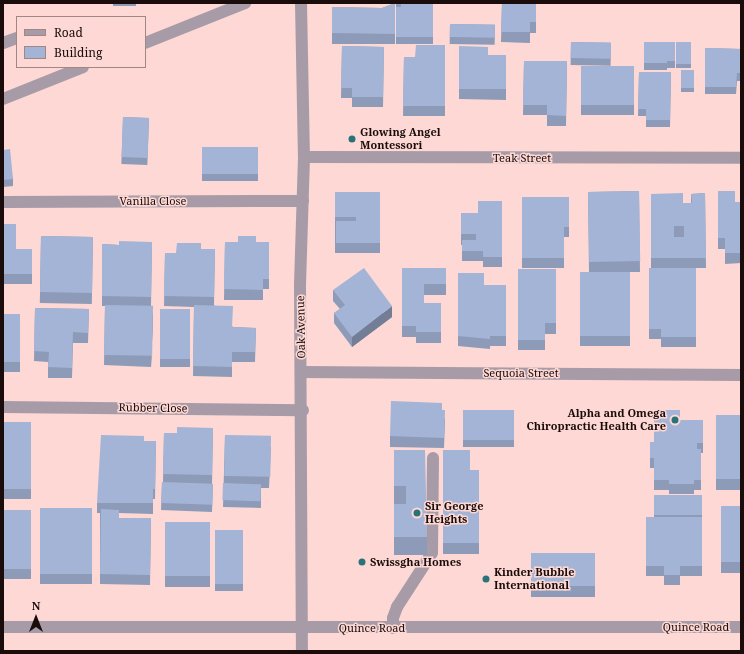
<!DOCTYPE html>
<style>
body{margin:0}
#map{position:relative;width:744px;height:654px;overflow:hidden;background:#fdd8d4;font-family:"Noto Serif",serif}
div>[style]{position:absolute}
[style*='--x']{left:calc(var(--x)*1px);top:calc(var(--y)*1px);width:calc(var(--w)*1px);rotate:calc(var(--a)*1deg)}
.minor>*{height:12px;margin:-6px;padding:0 6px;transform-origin:6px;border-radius:6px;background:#a79ba8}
.wall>*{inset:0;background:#8d9bb8;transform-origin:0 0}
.shaded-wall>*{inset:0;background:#737e96}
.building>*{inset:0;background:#a4b4d6;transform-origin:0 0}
.dots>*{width:11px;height:11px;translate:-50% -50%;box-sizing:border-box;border:2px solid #fdd8d4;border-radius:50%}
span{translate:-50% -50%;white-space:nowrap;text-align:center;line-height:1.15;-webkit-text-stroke:3px #fdd8d4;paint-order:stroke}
.poi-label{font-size:11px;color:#1a0c0a;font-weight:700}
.left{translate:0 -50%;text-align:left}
.right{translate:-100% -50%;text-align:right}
.street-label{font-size:11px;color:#1a0c0a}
.frame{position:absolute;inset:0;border:4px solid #1a0c0a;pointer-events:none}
.legend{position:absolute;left:16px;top:16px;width:130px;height:52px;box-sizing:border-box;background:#fdd8d4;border:1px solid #a28683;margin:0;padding:5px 7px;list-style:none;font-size:12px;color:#1a0c0a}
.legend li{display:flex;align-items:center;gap:8px;height:20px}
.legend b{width:20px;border:1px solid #a28683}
.north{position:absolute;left:16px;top:598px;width:40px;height:40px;-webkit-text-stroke:3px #fdd8d4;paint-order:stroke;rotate:0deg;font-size:11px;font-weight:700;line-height:16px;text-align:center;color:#1a0c0a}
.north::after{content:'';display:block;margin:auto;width:14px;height:18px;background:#1a0c0a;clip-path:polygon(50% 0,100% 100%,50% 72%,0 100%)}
</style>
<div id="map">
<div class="minor">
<i style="--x:301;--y:3;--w:154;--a:88.9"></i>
<i style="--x:304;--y:157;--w:128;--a:91.8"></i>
<i style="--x:300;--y:285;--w:366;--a:89.7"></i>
<i style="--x:3;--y:43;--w:15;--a:-20"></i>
<i style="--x:145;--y:43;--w:108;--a:-21.8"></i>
<i style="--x:3;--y:99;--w:86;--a:-21.8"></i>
<i style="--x:304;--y:157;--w:437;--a:0.1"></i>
<i style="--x:3;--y:202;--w:300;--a:-0.2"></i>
<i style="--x:302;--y:372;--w:439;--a:0.4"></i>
<i style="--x:3;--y:407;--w:300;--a:0.6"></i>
<i style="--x:3;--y:627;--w:738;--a:0"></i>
<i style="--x:393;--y:628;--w:10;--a:-90"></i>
<i style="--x:393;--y:618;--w:12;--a:-70"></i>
<i style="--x:397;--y:607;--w:64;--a:-57.1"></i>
<i style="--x:432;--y:553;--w:95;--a:-89.4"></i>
</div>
<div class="wall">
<i style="left:113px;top:3px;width:23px;height:3px"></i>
<i style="clip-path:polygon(395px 3px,395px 44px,332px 44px,332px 7px,382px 8px)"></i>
<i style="left:433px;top:3px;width:41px;height:37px;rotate:90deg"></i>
<i style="clip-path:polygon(502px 3px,536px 3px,536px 33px,530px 33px,530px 43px,501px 42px)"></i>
<i style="left:450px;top:24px;width:45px;height:20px;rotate:1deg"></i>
<i style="left:571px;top:42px;width:40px;height:23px;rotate:1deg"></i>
<i style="clip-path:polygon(644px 42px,675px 42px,675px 68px,667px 68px,667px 70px,644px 70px)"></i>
<i style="left:676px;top:42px;width:15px;height:26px"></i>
<i style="clip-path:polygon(445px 45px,445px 116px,403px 116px,404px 57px,415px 57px)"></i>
<i style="clip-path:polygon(342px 46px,384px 47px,383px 107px,352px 107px,352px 98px,341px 98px)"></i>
<i style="clip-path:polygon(459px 46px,488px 55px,506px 55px,506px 100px,459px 99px)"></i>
<i style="clip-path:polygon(705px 48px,741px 49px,741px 81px,737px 81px,736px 94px,705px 94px)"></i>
<i style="clip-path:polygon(524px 61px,567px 61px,566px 126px,547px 126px,547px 115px,523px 115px)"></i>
<i style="left:581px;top:66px;width:53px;height:49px"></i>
<i style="left:681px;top:70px;width:13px;height:22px"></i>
<i style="clip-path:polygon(639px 72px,671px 72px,670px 127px,646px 127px,646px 116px,638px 116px)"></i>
<i style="left:123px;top:117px;width:26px;height:47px;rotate:2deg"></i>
<i style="left:202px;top:147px;width:56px;height:34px"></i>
<i style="clip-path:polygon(3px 150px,13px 179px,13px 186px,3px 187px)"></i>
<i style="clip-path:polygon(639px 191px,640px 272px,630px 272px,630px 346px,580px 346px,580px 272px,589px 272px,588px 192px)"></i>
<i style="clip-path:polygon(718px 191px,735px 202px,741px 202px,741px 263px,725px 264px,725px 249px,718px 249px)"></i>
<i style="left:335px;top:192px;width:45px;height:61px"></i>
<i style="clip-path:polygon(705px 193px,706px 268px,696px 268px,696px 347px,661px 347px,661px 339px,649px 339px,649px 268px,651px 268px,651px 194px,683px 203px,691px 203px,691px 194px)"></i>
<i style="clip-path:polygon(522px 197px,569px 197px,569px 237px,564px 237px,564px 268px,522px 268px)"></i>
<i style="clip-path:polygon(502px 201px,502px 267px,483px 267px,483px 261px,462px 261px,462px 245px,461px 245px,461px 213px,478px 213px)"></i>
<i style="clip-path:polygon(3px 224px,16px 249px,32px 249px,32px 284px,4px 284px,4px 301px,3px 301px)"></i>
<i style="left:41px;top:236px;width:52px;height:67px;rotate:1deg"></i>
<i style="clip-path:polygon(152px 242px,151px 306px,153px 316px,151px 367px,104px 365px,105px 306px,102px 306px,102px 244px,119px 245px)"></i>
<i style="clip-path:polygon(225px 242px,269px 242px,269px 289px,263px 289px,263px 300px,224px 300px)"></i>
<i style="clip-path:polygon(201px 249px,215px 249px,214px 305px,233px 327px,256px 328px,255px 362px,232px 362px,232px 377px,193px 376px,194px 307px,164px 306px,165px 253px,176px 253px)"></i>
<i style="clip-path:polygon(402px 268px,446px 268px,446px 295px,424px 295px,424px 303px,441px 303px,441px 343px,416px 343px,416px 337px,402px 337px)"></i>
<i style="clip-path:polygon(518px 269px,556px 269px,556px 334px,545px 334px,545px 350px,518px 350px)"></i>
<i style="clip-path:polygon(458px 273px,484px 285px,506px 285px,506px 346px,490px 346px,490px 349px,458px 346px)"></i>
<i style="clip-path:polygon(333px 290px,392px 317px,352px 347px,334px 323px,334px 313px,340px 309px,333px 301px)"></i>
<i style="clip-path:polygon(35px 308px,89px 309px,88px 343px,73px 343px,72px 378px,48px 378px,48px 362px,34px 361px)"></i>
<i style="left:160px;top:309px;width:30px;height:58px"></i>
<i style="left:3px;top:314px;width:17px;height:58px"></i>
<i style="clip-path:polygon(442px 410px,445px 420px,444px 448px,390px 447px,390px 436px)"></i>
<i style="left:463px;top:410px;width:51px;height:37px"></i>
<i style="left:716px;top:415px;width:25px;height:75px"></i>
<i style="clip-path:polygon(680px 420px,703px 420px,703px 453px,701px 453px,701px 490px,694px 490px,694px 494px,669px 494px,669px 490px,654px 490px,654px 468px,650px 468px,650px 442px,654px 442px)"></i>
<i style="left:3px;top:422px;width:28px;height:77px"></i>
<i style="clip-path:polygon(213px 428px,212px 484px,213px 484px,212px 512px,161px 510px,162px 482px,163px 482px,164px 433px,177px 433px)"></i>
<i style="clip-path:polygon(225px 435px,271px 447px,269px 488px,261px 488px,261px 508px,223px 507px)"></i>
<i style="clip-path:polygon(144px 441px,156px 441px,155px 499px,153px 499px,153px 514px,119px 513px,119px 518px,151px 518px,150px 585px,100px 584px,100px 513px,97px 513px,97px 503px)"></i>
<i style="clip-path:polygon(394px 450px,427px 537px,427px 555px,394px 555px)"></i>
<i style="clip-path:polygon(443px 450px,470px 470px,479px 470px,479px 554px,443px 554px)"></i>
<i style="clip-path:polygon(654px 495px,702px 495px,702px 576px,680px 576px,680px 585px,664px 585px,664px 576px,646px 576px,646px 517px,654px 517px)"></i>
<i style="left:721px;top:506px;width:20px;height:67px"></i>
<i style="left:40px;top:508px;width:52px;height:76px"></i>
<i style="left:3px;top:510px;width:28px;height:69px"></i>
<i style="left:210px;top:522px;width:65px;height:45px;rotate:90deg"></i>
<i style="left:215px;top:530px;width:28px;height:61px"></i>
<i style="left:531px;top:553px;width:64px;height:44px"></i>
</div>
<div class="shaded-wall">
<i style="clip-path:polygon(153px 306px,153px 316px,151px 367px,151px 357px)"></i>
<i style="clip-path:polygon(392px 306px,392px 317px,352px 347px,352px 337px)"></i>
</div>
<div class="building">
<i style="clip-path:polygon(395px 3px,395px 34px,332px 33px,332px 7px,382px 8px)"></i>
<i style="clip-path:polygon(401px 3px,433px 3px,433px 37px,396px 37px,396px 7px,401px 7px)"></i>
<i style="clip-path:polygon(502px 3px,536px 3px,536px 22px,530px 22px,530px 32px,501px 32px)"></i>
<i style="left:450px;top:24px;width:45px;height:13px;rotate:1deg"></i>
<i style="left:571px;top:42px;width:40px;height:16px;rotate:1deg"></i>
<i style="clip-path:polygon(644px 42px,675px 42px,675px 61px,667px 61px,667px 63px,644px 63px)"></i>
<i style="left:676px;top:42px;width:15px;height:22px"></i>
<i style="clip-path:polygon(416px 45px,445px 45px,445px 106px,403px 106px,404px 57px,415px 57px)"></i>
<i style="clip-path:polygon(342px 46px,384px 47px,383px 97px,352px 97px,352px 88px,341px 88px)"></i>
<i style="clip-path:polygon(459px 46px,488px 47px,488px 55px,506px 55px,506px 89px,459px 89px)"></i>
<i style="clip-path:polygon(705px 48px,741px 49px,741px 73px,737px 73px,736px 87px,705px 87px)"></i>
<i style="clip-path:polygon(524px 61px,567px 61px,566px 116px,547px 115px,547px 105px,523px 105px)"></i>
<i style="left:581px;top:66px;width:53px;height:39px"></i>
<i style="left:681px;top:70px;width:13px;height:18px"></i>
<i style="clip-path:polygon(639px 72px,671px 72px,670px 120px,646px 120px,646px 109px,638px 109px)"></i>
<i style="left:123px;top:117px;width:26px;height:40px;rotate:2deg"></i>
<i style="left:202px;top:147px;width:56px;height:27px"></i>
<i style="clip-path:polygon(10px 149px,13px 179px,3px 180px,3px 150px)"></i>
<i style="left:639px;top:191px;width:70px;height:51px;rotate:89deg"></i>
<i style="clip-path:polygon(718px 191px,735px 191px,735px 202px,741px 202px,741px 253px,725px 253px,725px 238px,718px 238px)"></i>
<i style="clip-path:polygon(335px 192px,380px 192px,380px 243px,336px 243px,336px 221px,356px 221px,356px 217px,335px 217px)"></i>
<i style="clip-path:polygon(evenodd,683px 193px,683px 203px,692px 203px,691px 194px,705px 193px,706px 258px,651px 258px,651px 194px,683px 193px,674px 226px,684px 226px,684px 237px,674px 237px,674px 226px)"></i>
<i style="clip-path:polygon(522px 197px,569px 197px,569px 227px,564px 227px,564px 258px,522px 258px)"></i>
<i style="clip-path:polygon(478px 201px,502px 201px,502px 257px,483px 257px,483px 251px,462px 251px,462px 240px,476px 240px,476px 234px,461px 234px,461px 213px,478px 213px)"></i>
<i style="clip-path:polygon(3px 224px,16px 224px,16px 249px,32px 249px,32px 274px,4px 274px,4px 290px,3px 290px)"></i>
<i style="left:41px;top:236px;width:52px;height:56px;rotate:1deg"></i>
<i style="clip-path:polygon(238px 236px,256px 236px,256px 242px,269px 242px,269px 279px,263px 279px,263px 290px,224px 289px,225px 242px,238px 242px)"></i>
<i style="clip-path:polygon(119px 241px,152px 242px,151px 297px,102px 296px,102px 244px,119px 245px)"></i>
<i style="clip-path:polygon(177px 243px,201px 243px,201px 249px,215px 249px,214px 297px,164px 296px,165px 253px,176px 253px)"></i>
<i style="clip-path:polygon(364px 268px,392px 306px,352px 337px,334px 313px,345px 305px,333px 290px)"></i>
<i style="clip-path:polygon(402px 268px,446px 268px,446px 284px,424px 284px,424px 303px,441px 303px,441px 332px,416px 332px,416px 326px,402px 326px)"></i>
<i style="clip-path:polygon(649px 268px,696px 268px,696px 337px,661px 337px,661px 329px,649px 329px)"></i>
<i style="clip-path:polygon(518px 269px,556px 269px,556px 323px,545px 323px,545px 340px,518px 340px)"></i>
<i style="left:580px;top:272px;width:50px;height:64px"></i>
<i style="clip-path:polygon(458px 273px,484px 273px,484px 285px,506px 285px,506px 336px,490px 336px,490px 339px,458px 336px)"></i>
<i style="left:105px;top:305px;width:48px;height:50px;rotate:1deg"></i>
<i style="clip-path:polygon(194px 305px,233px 306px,232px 327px,256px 328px,255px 352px,232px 352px,232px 367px,193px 366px)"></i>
<i style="clip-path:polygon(35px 308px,89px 309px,88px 333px,73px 332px,72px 368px,48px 367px,49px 352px,34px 351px)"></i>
<i style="left:160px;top:309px;width:30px;height:50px"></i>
<i style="left:3px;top:314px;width:17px;height:48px"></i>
<i style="clip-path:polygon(391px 401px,442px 403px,442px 410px,445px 410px,444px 438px,390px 436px)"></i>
<i style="left:463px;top:410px;width:51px;height:30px"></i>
<i style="clip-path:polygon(654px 410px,680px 410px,680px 420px,703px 420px,703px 443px,697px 443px,697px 449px,701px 449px,701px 480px,694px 480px,694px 484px,669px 484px,669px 480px,654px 480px,654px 458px,650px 458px,650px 442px,654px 442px)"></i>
<i style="left:716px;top:415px;width:25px;height:64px"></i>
<i style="left:3px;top:422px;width:28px;height:67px"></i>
<i style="clip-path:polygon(177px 427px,213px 428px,212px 475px,163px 474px,164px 433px,177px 433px)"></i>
<i style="clip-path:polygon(101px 435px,144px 436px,144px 441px,156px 441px,155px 489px,153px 489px,153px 503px,97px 503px)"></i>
<i style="left:225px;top:435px;width:46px;height:41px;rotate:1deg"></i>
<i style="clip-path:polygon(394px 450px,425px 450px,427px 537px,394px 537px,394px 504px,406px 504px,406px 486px,394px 486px)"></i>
<i style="clip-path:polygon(443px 450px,470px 450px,470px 470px,479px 470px,479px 543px,443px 543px)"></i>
<i style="left:162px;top:482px;width:51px;height:21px;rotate:2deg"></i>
<i style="left:223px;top:483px;width:38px;height:17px;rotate:2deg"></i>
<i style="left:654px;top:495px;width:48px;height:20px"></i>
<i style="left:721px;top:506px;width:20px;height:56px"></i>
<i style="left:40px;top:508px;width:52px;height:66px"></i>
<i style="clip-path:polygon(101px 509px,119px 510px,119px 518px,151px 518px,150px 575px,100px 574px)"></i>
<i style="left:3px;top:510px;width:28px;height:59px"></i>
<i style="clip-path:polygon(646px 517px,702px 517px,702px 566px,680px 566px,680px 575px,664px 575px,664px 566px,646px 566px)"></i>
<i style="left:210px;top:522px;width:54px;height:45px;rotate:90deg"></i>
<i style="left:215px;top:530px;width:28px;height:54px"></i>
<i style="left:531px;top:553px;width:64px;height:33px"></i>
</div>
<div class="dots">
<i style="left:352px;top:139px;background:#287279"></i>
<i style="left:675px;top:420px;background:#287279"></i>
<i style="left:417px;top:513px;background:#287279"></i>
<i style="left:362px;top:562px;background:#287279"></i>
<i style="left:486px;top:579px;background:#287279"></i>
</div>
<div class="poi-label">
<span class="left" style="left:360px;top:139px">Glowing Angel<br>Montessori</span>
<span class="right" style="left:666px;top:420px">Alpha and Omega<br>Chiropractic Health Care</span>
<span class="left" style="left:425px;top:513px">Sir George<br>Heights</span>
<span class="left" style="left:370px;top:562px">Swissgha Homes</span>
<span class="left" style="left:494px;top:579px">Kinder Bubble<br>International</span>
</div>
<div class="street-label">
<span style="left:522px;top:158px">Teak Street</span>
<span style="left:153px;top:201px">Vanilla Close</span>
<span style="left:301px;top:327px;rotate:-91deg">Oak Avenue</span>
<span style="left:521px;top:373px">Sequoia Street</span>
<span style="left:153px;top:408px;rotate:1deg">Rubber Close</span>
<span style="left:696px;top:627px">Quince Road</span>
<span style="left:372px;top:628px">Quince Road</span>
</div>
<div class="frame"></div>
<ul class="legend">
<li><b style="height:5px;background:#a79ba8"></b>Road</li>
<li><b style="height:11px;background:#a4b4d6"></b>Building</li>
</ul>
<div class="north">N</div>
</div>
